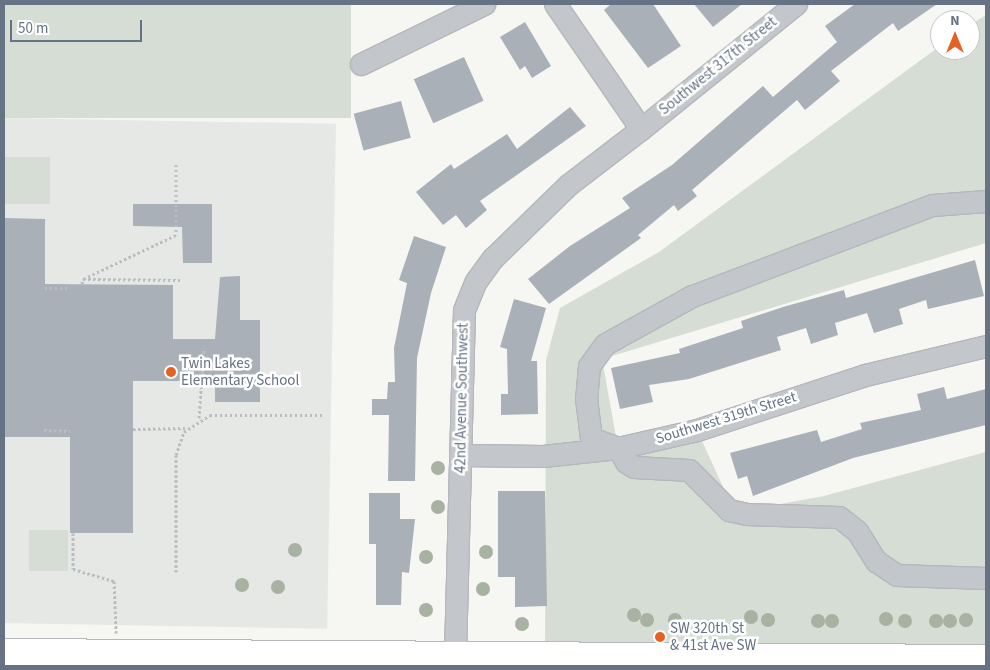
<!DOCTYPE html>
<style>
body{margin:0}
#map{position:relative;width:990px;height:670px;overflow:hidden;background:#f6f6f2;font-family:"Source Sans 3",sans-serif}
div>[style]{position:absolute}
[style*='--x']{left:calc(var(--x)*1px);top:calc(var(--y)*1px);width:calc(var(--w)*1px);rotate:calc(var(--a)*1deg)}
.built>*{inset:0;background:#e6e8e6;transform-origin:0 0}
.green>*{inset:0;background:#d6ddd4;transform-origin:0 0}
.building>*{inset:0;background:#a9b0b7;transform-origin:0 0}
.path>*{height:3px;margin-top:-1.5px;transform-origin:0;background:repeating-linear-gradient(90deg,#bbbdc0 0 2.5px,transparent 0 5px)}
.roads{filter:drop-shadow(1px 0 #b4b8bc) drop-shadow(-1px 0 #b4b8bc) drop-shadow(0 1px #b4b8bc) drop-shadow(0 -1px #b4b8bc)}
.minor>*{height:21px;margin:-10.5px;padding:0 10.5px;transform-origin:10.5px;border-radius:10.5px;background:#c3c6ca}
.major>*{height:26px;margin:-13px;padding:0 13px;transform-origin:13px;border-radius:13px;background:#fff}
.trees>*{width:14px;height:14px;margin:-7px;border-radius:50%;background:#a7b2a3}
.dots>*{width:14px;height:14px;translate:-50% -50%;box-sizing:border-box;border:2px solid #fff;border-radius:50%}
span{translate:-50% -50%;white-space:nowrap;text-align:center;line-height:1.15;-webkit-text-stroke:5px #fff;paint-order:stroke}
.street-label{font-size:15px;color:#657384}
.poi-label{font-size:15px;color:#657384}
.left{translate:0 -50%;text-align:left}
.frame{position:absolute;inset:0;border:5px solid #657384;pointer-events:none}
.north{position:absolute;left:930px;top:10px;width:50px;height:50px;box-sizing:border-box;background:#fff;border:1px solid #c1c7ce;border-radius:50%;rotate:0deg;font-size:14px;font-weight:700;line-height:20px;text-align:center;color:#657384}
.north::after{content:'';display:block;margin:auto;width:18px;height:22px;background:#e56123;clip-path:polygon(50% 0,100% 100%,50% 72%,0 100%)}
.scale{position:absolute;left:10px;top:20px;width:132px;height:22px;box-sizing:border-box;border:2px solid #657384;border-top:0;padding-left:6px;font-size:15px;line-height:18px;white-space:nowrap;color:#657384;-webkit-text-stroke:4px #fff;paint-order:stroke}
</style>
<div id="map">
<div class="built">
<i style="left:4px;top:118px;width:332px;height:505px;rotate:1deg"></i>
</div>
<div class="green">
<i style="left:4px;top:4px;width:347px;height:114px"></i>
<i style="clip-path:polygon(986px 15px,986px 243px,602px 359px,618px 448px,697px 430px,729px 500px,752px 509px,824px 496px,986px 452px,986px 658px,545px 655px,546px 360px,560px 308px,659px 252px,940px 46px,940px 50px,970px 50px,970px 25px)"></i>
<i style="left:4px;top:157px;width:46px;height:47px"></i>
<i style="left:29px;top:530px;width:39px;height:41px"></i>
</div>
<div class="building">
<i style="clip-path:polygon(611px 4px,653px 4px,681px 46px,648px 68px,604px 10px)"></i>
<i style="clip-path:polygon(694px 4px,742px 4px,713px 27px)"></i>
<i style="clip-path:polygon(855px 4px,937px 4px,898px 31px,893px 23px,831px 71px,840px 81px,805px 110px,797px 100px,692px 190px,697px 196px,678px 211px,674px 205px,638px 235px,641px 238px,549px 304px,528px 279px,570px 246px,630px 208px,622px 198px,672px 165px,763px 86px,773px 97px,837px 42px,825px 26px)"></i>
<i style="clip-path:polygon(525px 22px,551px 66px,532px 78px,525px 66px,520px 70px,500px 37px)"></i>
<i style="left:464px;top:57px;width:48px;height:55px;rotate:66deg"></i>
<i style="left:401px;top:101px;width:38px;height:49px;rotate:75deg"></i>
<i style="clip-path:polygon(570px 107px,586px 126px,480px 201px,487px 210px,466px 228px,456px 215px,443px 225px,416px 192px,451px 164px,454px 169px,507px 134px,517px 149px)"></i>
<i style="clip-path:polygon(133px 204px,212px 204px,212px 263px,183px 263px,182px 227px,133px 226px)"></i>
<i style="clip-path:polygon(4px 218px,45px 219px,45px 284px,173px 285px,173px 339px,215px 339px,220px 277px,240px 276px,240px 320px,260px 320px,260px 402px,215px 402px,215px 381px,133px 381px,133px 533px,70px 533px,70px 437px,4px 437px)"></i>
<i style="clip-path:polygon(414px 236px,446px 247px,431px 293px,417px 358px,415px 481px,388px 481px,389px 415px,372px 415px,372px 399px,387px 399px,388px 382px,395px 382px,394px 348px,407px 283px,399px 280px)"></i>
<i style="clip-path:polygon(975px 260px,984px 296px,928px 309px,926px 300px,899px 309px,903px 324px,874px 333px,867px 313px,835px 323px,838px 335px,811px 344px,806px 328px,777px 337px,781px 350px,689px 379px,649px 385px,653px 402px,620px 409px,611px 368px,680px 353px,679px 349px,743px 328px,741px 321px,783px 307px,844px 290px,846px 298px)"></i>
<i style="clip-path:polygon(514px 299px,546px 308px,531px 361px,537px 361px,538px 414px,501px 415px,501px 394px,508px 394px,507px 349px,500px 347px)"></i>
<i style="clip-path:polygon(944px 387px,947px 399px,986px 389px,986px 425px,853px 458px,753px 496px,747px 476px,738px 479px,730px 453px,817px 430px,821px 442px,862px 429px,860px 423px,921px 410px,917px 394px)"></i>
<i style="clip-path:polygon(498px 491px,545px 491px,547px 606px,515px 607px,515px 577px,498px 577px)"></i>
<i style="clip-path:polygon(369px 493px,400px 493px,400px 519px,415px 519px,409px 573px,402px 572px,401px 605px,376px 605px,376px 544px,369px 544px)"></i>
</div>
<div class="path">
<i style="--x:176;--y:164;--w:71;--a:90"></i>
<i style="--x:176;--y:235;--w:103;--a:154.7"></i>
<i style="--x:83;--y:279;--w:97;--a:0.6"></i>
<i style="--x:82;--y:284;--w:5;--a:-79"></i>
<i style="--x:45;--y:288;--w:25;--a:0"></i>
<i style="--x:199;--y:418;--w:70;--a:-85.9"></i>
<i style="--x:133;--y:429;--w:52;--a:-1.1"></i>
<i style="--x:44;--y:430;--w:26;--a:2"></i>
<i style="--x:73;--y:533;--w:36;--a:90"></i>
<i style="--x:73;--y:569;--w:43;--a:16.3"></i>
<i style="--x:114;--y:581;--w:52;--a:87.8"></i>
<i style="--x:176;--y:572;--w:117;--a:-90"></i>
<i style="--x:176;--y:455;--w:24;--a:-71"></i>
<i style="--x:184;--y:432;--w:31;--a:-33"></i>
<i style="--x:210;--y:415;--w:115;--a:0"></i>
</div>
<div class="roads">
<div class="minor">
<i style="--x:361;--y:64;--w:137;--a:-26"></i>
<i style="--x:641;--y:129;--w:199;--a:-38.9"></i>
<i style="--x:986;--y:201;--w:54;--a:175.8"></i>
<i style="--x:932;--y:205;--w:257;--a:159.2"></i>
<i style="--x:692;--y:296;--w:99;--a:151.1"></i>
<i style="--x:605;--y:344;--w:27;--a:126"></i>
<i style="--x:589;--y:366;--w:32;--a:95"></i>
<i style="--x:586;--y:398;--w:40;--a:82.9"></i>
<i style="--x:591;--y:438;--w:29;--a:20"></i>
<i style="--x:618;--y:448;--w:16;--a:60"></i>
<i style="--x:626;--y:462;--w:9;--a:32"></i>
<i style="--x:634;--y:467;--w:55;--a:3.1"></i>
<i style="--x:689;--y:470;--w:57;--a:45"></i>
<i style="--x:729;--y:510;--w:17;--a:13"></i>
<i style="--x:746;--y:514;--w:93;--a:1.8"></i>
<i style="--x:839;--y:517;--w:23;--a:38"></i>
<i style="--x:857;--y:531;--w:36;--a:58"></i>
<i style="--x:876;--y:561;--w:25;--a:34"></i>
<i style="--x:897;--y:575;--w:89;--a:1.9"></i>
<i style="--x:460;--y:455;--w:83;--a:0.7"></i>
<i style="--x:543;--y:456;--w:75;--a:-6.1"></i>
<i style="--x:618;--y:448;--w:81;--a:-12.8"></i>
<i style="--x:697;--y:430;--w:177;--a:-18.1"></i>
<i style="--x:865;--y:375;--w:124;--a:-13.5"></i>
<i style="--x:455;--y:654;--w:344;--a:-88.5"></i>
<i style="--x:464;--y:310;--w:31;--a:-68"></i>
<i style="--x:476;--y:281;--w:29;--a:-54"></i>
<i style="--x:493;--y:258;--w:105;--a:-44.2"></i>
<i style="--x:568;--y:185;--w:92;--a:-37.5"></i>
<i style="--x:641;--y:129;--w:152;--a:-124.5"></i>
</div>
<div class="major">
<i style="--x:4;--y:652;--w:982;--a:0.35"></i>
</div>
</div>
<div class="trees">
<i style="left:438px;top:468px"></i>
<i style="left:438px;top:507px"></i>
<i style="left:295px;top:550px"></i>
<i style="left:486px;top:552px"></i>
<i style="left:426px;top:557px"></i>
<i style="left:242px;top:585px"></i>
<i style="left:278px;top:587px"></i>
<i style="left:483px;top:589px"></i>
<i style="left:426px;top:610px"></i>
<i style="left:634px;top:615px"></i>
<i style="left:751px;top:617px"></i>
<i style="left:886px;top:619px"></i>
<i style="left:647px;top:620px"></i>
<i style="left:675px;top:620px"></i>
<i style="left:768px;top:620px"></i>
<i style="left:966px;top:620px"></i>
<i style="left:818px;top:621px"></i>
<i style="left:832px;top:621px"></i>
<i style="left:905px;top:621px"></i>
<i style="left:936px;top:621px"></i>
<i style="left:950px;top:621px"></i>
<i style="left:522px;top:624px"></i>
</div>
<div class="dots">
<i style="left:171px;top:372px;background:#e56123"></i>
<i style="left:660px;top:637px;background:#e56123"></i>
</div>
<div class="street-label">
<span style="left:718px;top:66px;rotate:-39deg">Southwest 317th Street</span>
<span style="left:462px;top:398px;rotate:-89deg">42nd Avenue Southwest</span>
<span style="left:726px;top:418px;rotate:-17deg">Southwest 319th Street</span>
</div>
<div class="poi-label">
<span class="left" style="left:181px;top:372px">Twin Lakes<br>Elementary School</span>
<span class="left" style="left:670px;top:637px">SW 320th St<br>&amp; 41st Ave SW</span>
</div>
<div class="frame"></div>
<div class="north">N</div>
<div class="scale">50 m</div>
</div>
